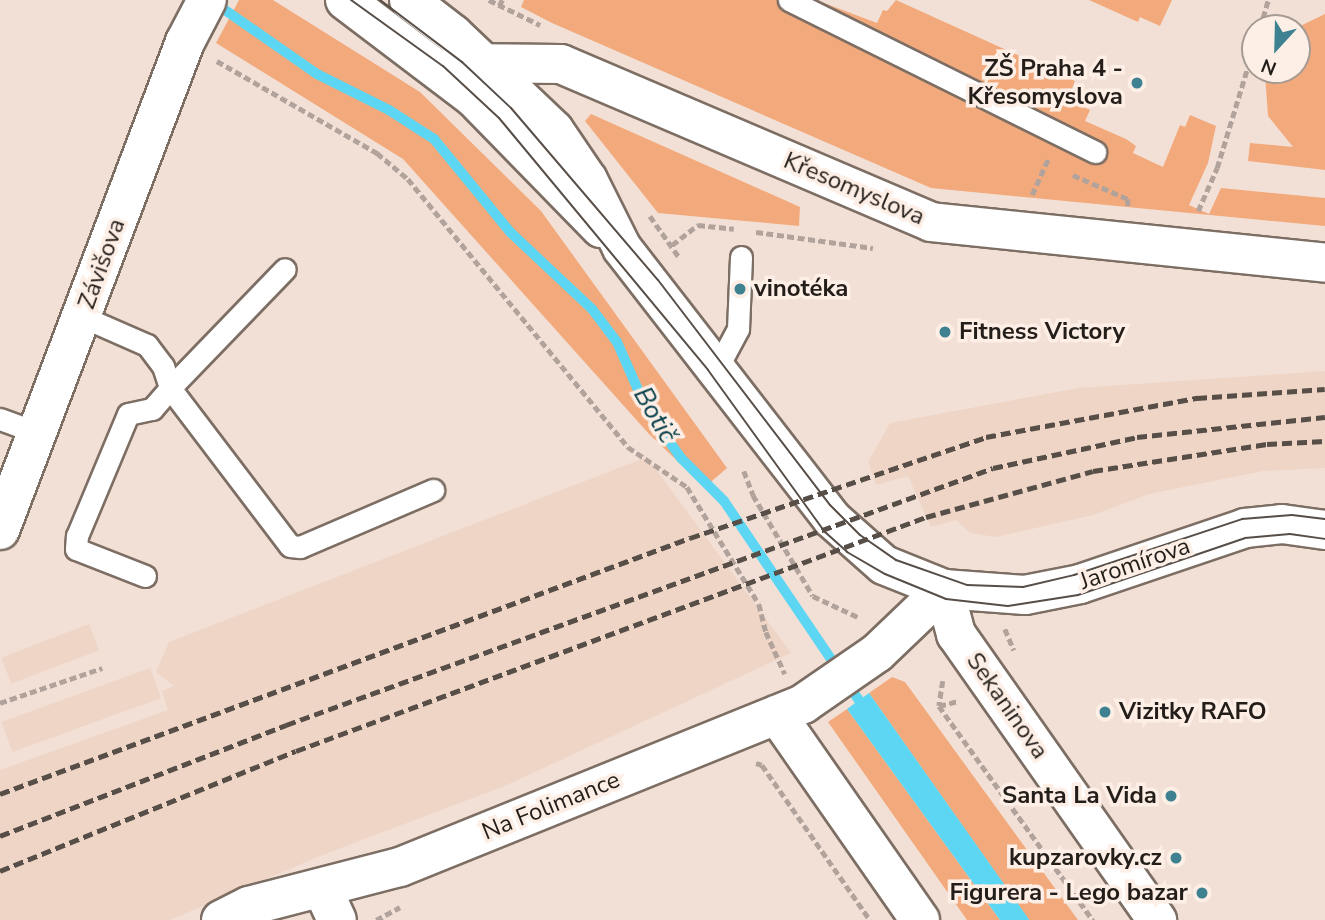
<!DOCTYPE html>
<meta charset="utf-8">
<style>
body{margin:0}
#map{position:relative;width:1325px;height:920px;overflow:hidden;background:#f2e0d6;font-family:"Nunito Sans",sans-serif}
div>[style]{position:absolute}
[style*='--x']{left:calc(var(--x)*1px);top:calc(var(--y)*1px);width:calc(var(--w)*1px);rotate:calc(var(--a)*1deg)}
.built>*{inset:0;background:#eed5c6;transform-origin:0 0}
.green>*{inset:0;background:#f2aa7c}
.water>*{inset:0;background:#5cd6f2}
.stream>*{height:10px;margin:-5px;padding:0 5px;transform-origin:5px;border-radius:5px;background:#5cd6f2}
.path>*{height:4.5px;margin-top:-2.25px;transform-origin:0;background:repeating-linear-gradient(90deg,#b1a39b 0 7px,transparent 0 10.5px)}
.roads{filter:drop-shadow(2px 0 #7d6e64) drop-shadow(-2px 0 #7d6e64) drop-shadow(0 2px #7d6e64) drop-shadow(0 -2px #7d6e64)}
.lane>*{height:21px;margin:-10.5px;padding:0 10.5px;transform-origin:10.5px;border-radius:10.5px;background:#fff}
.street>*{height:38px;margin:-19px;padding:0 19px;transform-origin:19px;border-radius:19px;background:#fff}
.secondary>*{height:38px;margin:-19px;padding:0 19px;transform-origin:19px;border-radius:19px;background:#fff}
.tram>*{height:2px;margin:-1px;padding:0 1px;transform-origin:1px;border-radius:1px;background:#574e48}
.rail>*{height:5px;margin-top:-2.5px;transform-origin:0;background:repeating-linear-gradient(90deg,#574e48 0 10px,transparent 0 15px)}
.dots>*{width:19px;height:19px;translate:-50% -50%;box-sizing:border-box;border:4px solid #fdeee6;border-radius:50%}
span{translate:-50% -50%;white-space:nowrap;text-align:center;line-height:1.15;-webkit-text-stroke:7px #fdeee6;paint-order:stroke}
.poi-label{font-size:24px;color:#241e1a;font-weight:700}
.right{translate:-100% -50%;text-align:right}
.left{translate:0 -50%;text-align:left}
.street-label{font-size:24px;color:#241e1a}
.water-label{font-size:26px;color:#06404b;font-style:italic}
.north{position:absolute;left:1241px;top:14px;width:70px;height:70px;box-sizing:border-box;background:#fdeee6;border:2px solid #a69b94;border-radius:50%;rotate:202deg;font-size:19px;font-weight:700;line-height:28px;text-align:center;color:#241e1a}
.north::after{content:'';display:block;margin:auto;width:24px;height:32px;background:#3e8191;clip-path:polygon(50% 0,100% 100%,50% 72%,0 100%)}
</style>
<div id="map">
<div class="built">
<i style="clip-path:polygon(1325px 371px,1325px 468px,1263px 471px,1149px 494px,1093px 515px,996px 537px,970px 533px,956px 520px,931px 527px,908px 476px,876px 485px,868px 462px,890px 423px,1078px 388px)"></i>
<i style="clip-path:polygon(647px 457px,791px 653px,507px 785px,320px 856px,170px 920px,0 920px,0 770px,168px 710px,162px 691px,174px 686px,156px 672px,169px 642px)"></i>
<i style="left:89px;top:624px;width:28px;height:94px;rotate:69deg"></i>
<i style="left:150px;top:668px;width:32px;height:158px;rotate:70deg"></i>
</div>
<div class="green">
<i style="clip-path:polygon(239px 0,273px 0,420px 92px,541px 211px,727px 468px,705px 487px,649px 434px,403px 159px,216px 43px)"></i>
<i style="clip-path:polygon(524px 0,816px 0,877px 23px,883px 10px,887px 11px,896px 0,1075px 81px,1067px 100px,1090px 110px,1085px 121px,1126px 139px,1136px 146px,1133px 153px,1163px 167px,1180px 125px,1185px 127px,1190px 115px,1216px 126px,1208px 163px,1189px 205px,1209px 214px,1221px 188px,1325px 198px,1325px 226px,931px 188px,552px 23px,521px 7px)"></i>
<i style="clip-path:polygon(1089px 0,1172px 0,1160px 26px,1140px 17px,1138px 22px)"></i>
<i style="clip-path:polygon(1325px 14px,1325px 170px,1248px 161px,1250px 143px,1293px 147px,1268px 116px,1265px 74px,1267px 70px,1297px 70px,1296px 28px)"></i>
<i style="clip-path:polygon(591px 114px,800px 207px,799px 226px,658px 213px,585px 121px)"></i>
<i style="clip-path:polygon(892px 677px,905px 682px,1078px 920px,1029px 920px,869px 693px)"></i>
<i style="clip-path:polygon(847px 709px,1000px 920px,967px 920px,828px 722px)"></i>
</div>
<div class="water">
<i style="clip-path:polygon(869px 693px,1028px 918px,1029px 920px,1000px 920px,847px 709px)"></i>
</div>
<div class="stream">
<i style="--x:212;--y:1;--w:128;--a:34.8"></i>
<i style="--x:317;--y:74;--w:80;--a:26.6"></i>
<i style="--x:389;--y:110;--w:54;--a:32.8"></i>
<i style="--x:434;--y:139;--w:120;--a:50.7"></i>
<i style="--x:510;--y:232;--w:112;--a:43.2"></i>
<i style="--x:592;--y:309;--w:41;--a:52.9"></i>
<i style="--x:617;--y:342;--w:74;--a:66.2"></i>
<i style="--x:647;--y:410;--w:59;--a:54.7"></i>
<i style="--x:681;--y:458;--w:61;--a:45"></i>
<i style="--x:724;--y:501;--w:255;--a:55.9"></i>
</div>
<div class="path">
<i style="--x:489;--y:0;--w:57;--a:26.1"></i>
<i style="--x:499;--y:6;--w:7;--a:-63"></i>
<i style="--x:1260;--y:28;--w:29;--a:-74"></i>
<i style="--x:217;--y:61;--w:185;--a:29.9"></i>
<i style="--x:377;--y:153;--w:40;--a:40"></i>
<i style="--x:408;--y:179;--w:347;--a:50.6"></i>
<i style="--x:628;--y:447;--w:71;--a:34.1"></i>
<i style="--x:687;--y:487;--w:137;--a:58.4"></i>
<i style="--x:759;--y:604;--w:29;--a:76"></i>
<i style="--x:766;--y:632;--w:46;--a:65.7"></i>
<i style="--x:1073;--y:175;--w:60;--a:23.6"></i>
<i style="--x:1128;--y:199;--w:8;--a:90"></i>
<i style="--x:1032;--y:195;--w:39;--a:-66"></i>
<i style="--x:1198;--y:211;--w:47;--a:-66.2"></i>
<i style="--x:1217;--y:168;--w:131;--a:-73.1"></i>
<i style="--x:650;--y:216;--w:50;--a:54.7"></i>
<i style="--x:756;--y:232;--w:118;--a:7.8"></i>
<i style="--x:672;--y:245;--w:33;--a:-38"></i>
<i style="--x:698;--y:225;--w:36;--a:6"></i>
<i style="--x:744;--y:471;--w:26;--a:69"></i>
<i style="--x:753;--y:495;--w:117;--a:59.3"></i>
<i style="--x:813;--y:596;--w:52;--a:25.1"></i>
<i style="--x:1005;--y:629;--w:23;--a:67"></i>
<i style="--x:943;--y:681;--w:25;--a:99"></i>
<i style="--x:939;--y:706;--w:264;--a:54.3"></i>
<i style="--x:0;--y:703;--w:108;--a:-18.9"></i>
<i style="--x:939;--y:706;--w:20;--a:-15"></i>
<i style="--x:756;--y:763;--w:6;--a:18"></i>
<i style="--x:762;--y:765;--w:189;--a:55.1"></i>
<i style="--x:376;--y:920;--w:27;--a:-28"></i>
</div>
<div class="roads">
<div class="lane">
<i style="--x:789;--y:0;--w:342;--a:26.4"></i>
<i style="--x:83;--y:317;--w:70;--a:23.6"></i>
<i style="--x:147;--y:345;--w:26;--a:53"></i>
<i style="--x:163;--y:366;--w:23;--a:72"></i>
<i style="--x:170;--y:388;--w:165;--a:-46"></i>
<i style="--x:716;--y:370;--w:47;--a:-61.8"></i>
<i style="--x:738;--y:329;--w:72;--a:-87.6"></i>
<i style="--x:0;--y:419;--w:40;--a:20.2"></i>
<i style="--x:145;--y:576;--w:74;--a:-158.6"></i>
<i style="--x:76;--y:549;--w:13;--a:-86"></i>
<i style="--x:77;--y:536;--w:132;--a:-67.3"></i>
<i style="--x:128;--y:414;--w:25;--a:-12"></i>
<i style="--x:152;--y:409;--w:28;--a:-49"></i>
<i style="--x:170;--y:388;--w:198;--a:52.8"></i>
<i style="--x:290;--y:546;--w:10;--a:6"></i>
<i style="--x:300;--y:547;--w:145;--a:-23.2"></i>
</div>
<div class="street">
<i style="--x:459;--y:63;--w:102;--a:0.6"></i>
<i style="--x:561;--y:64;--w:402;--a:23.1"></i>
<i style="--x:931;--y:222;--w:396;--a:5.9"></i>
<i style="--x:0;--y:530;--w:522;--a:-69.24"></i>
<i style="--x:185;--y:42;--w:47;--a:-62.4"></i>
<i style="--x:777;--y:715;--w:250;--a:55.1"></i>
<i style="--x:322;--y:888;--w:35;--a:65"></i>
<i style="--x:221;--y:920;--w:31;--a:-27"></i>
<i style="--x:249;--y:906;--w:156;--a:-14.5"></i>
<i style="--x:400;--y:867;--w:435;--a:-22"></i>
<i style="--x:803;--y:704;--w:90;--a:-34.6"></i>
<i style="--x:877;--y:653;--w:93;--a:-43.7"></i>
</div>
<div class="secondary">
<i style="--x:345;--y:0;--w:161;--a:37.2"></i>
<i style="--x:473;--y:97;--w:183;--a:45.7"></i>
<i style="--x:409;--y:0;--w:56;--a:37.7"></i>
<i style="--x:453;--y:34;--w:139;--a:43.5"></i>
<i style="--x:554;--y:130;--w:60;--a:55.8"></i>
<i style="--x:588;--y:180;--w:76;--a:63.4"></i>
<i style="--x:622;--y:248;--w:343;--a:52.2"></i>
<i style="--x:832;--y:519;--w:69;--a:41.5"></i>
<i style="--x:884;--y:565;--w:65;--a:21.8"></i>
<i style="--x:944;--y:589;--w:81;--a:4.2"></i>
<i style="--x:1025;--y:595;--w:56;--a:-11.3"></i>
<i style="--x:1080;--y:584;--w:174;--a:-18.7"></i>
<i style="--x:1245;--y:528;--w:37;--a:-6"></i>
<i style="--x:1282;--y:524;--w:43;--a:7.9"></i>
<i style="--x:944;--y:589;--w:47;--a:75.1"></i>
<i style="--x:956;--y:634;--w:350;--a:54.9"></i>
</div>
</div>
<div class="tram">
<i style="--x:351;--y:0;--w:113;--a:35.7"></i>
<i style="--x:443;--y:66;--w:76;--a:42.9"></i>
<i style="--x:499;--y:118;--w:327;--a:50.3"></i>
<i style="--x:708;--y:370;--w:200;--a:54.2"></i>
<i style="--x:825;--y:532;--w:30;--a:42"></i>
<i style="--x:847;--y:552;--w:44;--a:30.1"></i>
<i style="--x:885;--y:574;--w:66;--a:22.3"></i>
<i style="--x:946;--y:599;--w:62;--a:6.4"></i>
<i style="--x:1008;--y:606;--w:71;--a:-8.9"></i>
<i style="--x:1078;--y:595;--w:176;--a:-18.8"></i>
<i style="--x:1245;--y:538;--w:45;--a:-5.1"></i>
<i style="--x:1290;--y:534;--w:35;--a:8"></i>
<i style="--x:380;--y:0;--w:103;--a:37.1"></i>
<i style="--x:462;--y:62;--w:67;--a:43.2"></i>
<i style="--x:511;--y:108;--w:226;--a:49.5"></i>
<i style="--x:658;--y:280;--w:283;--a:52.6"></i>
<i style="--x:830;--y:505;--w:42;--a:45"></i>
<i style="--x:860;--y:535;--w:44;--a:34.8"></i>
<i style="--x:896;--y:560;--w:75;--a:19.4"></i>
<i style="--x:967;--y:585;--w:56;--a:2"></i>
<i style="--x:1023;--y:587;--w:52;--a:-13.2"></i>
<i style="--x:1074;--y:575;--w:177;--a:-18.4"></i>
<i style="--x:1242;--y:519;--w:50;--a:-4.6"></i>
<i style="--x:1292;--y:515;--w:33;--a:7"></i>
</div>
<div class="rail">
<i style="--x:0;--y:794;--w:736;--a:-20.36"></i>
<i style="--x:690;--y:538;--w:313;--a:-18.8"></i>
<i style="--x:986;--y:437;--w:215;--a:-10.5"></i>
<i style="--x:1197;--y:398;--w:128;--a:-4"></i>
<i style="--x:0;--y:836;--w:307;--a:-21.2"></i>
<i style="--x:286;--y:725;--w:752;--a:-19.98"></i>
<i style="--x:993;--y:468;--w:147;--a:-12.1"></i>
<i style="--x:1137;--y:437;--w:189;--a:-6.1"></i>
<i style="--x:0;--y:871;--w:319;--a:-22.1"></i>
<i style="--x:296;--y:751;--w:672;--a:-20.38"></i>
<i style="--x:926;--y:517;--w:173;--a:-15.4"></i>
<i style="--x:1093;--y:471;--w:176;--a:-8.8"></i>
<i style="--x:1267;--y:444;--w:58;--a:-3"></i>
</div>
<div class="dots">
<i style="left:1137px;top:83px;background:#3e8191"></i>
<i style="left:740px;top:289px;background:#3e8191"></i>
<i style="left:945px;top:332px;background:#3e8191"></i>
<i style="left:1105px;top:712px;background:#3e8191"></i>
<i style="left:1171px;top:796px;background:#3e8191"></i>
<i style="left:1176px;top:858px;background:#3e8191"></i>
<i style="left:1202px;top:893px;background:#3e8191"></i>
</div>
<div class="poi-label">
<span class="right" style="left:1123px;top:83px">ZŠ Praha 4 -<br>Křesomyslova</span>
<span class="left" style="left:754px;top:289px">vinotéka</span>
<span class="left" style="left:959px;top:332px">Fitness Victory</span>
<span class="left" style="left:1119px;top:712px">Vizitky RAFO</span>
<span class="right" style="left:1157px;top:796px">Santa La Vida</span>
<span class="right" style="left:1162px;top:858px">kupzarovky.cz</span>
<span class="right" style="left:1188px;top:893px">Figurera - Lego bazar</span>
</div>
<div class="street-label">
<span style="left:854px;top:189px;rotate:23deg">Křesomyslova</span>
<span style="left:102px;top:264px;rotate:-70deg">Závišova</span>
<span style="left:1135px;top:564px;rotate:-19deg">Jaromírova</span>
<span style="left:1007px;top:706px;rotate:55deg">Sekaninova</span>
<span style="left:551px;top:806px;rotate:-22deg">Na Folimance</span>
</div>
<div class="water-label">
<span style="left:655px;top:415px;rotate:60deg">Botič</span>
</div>
<div class="north">N</div>
</div>
